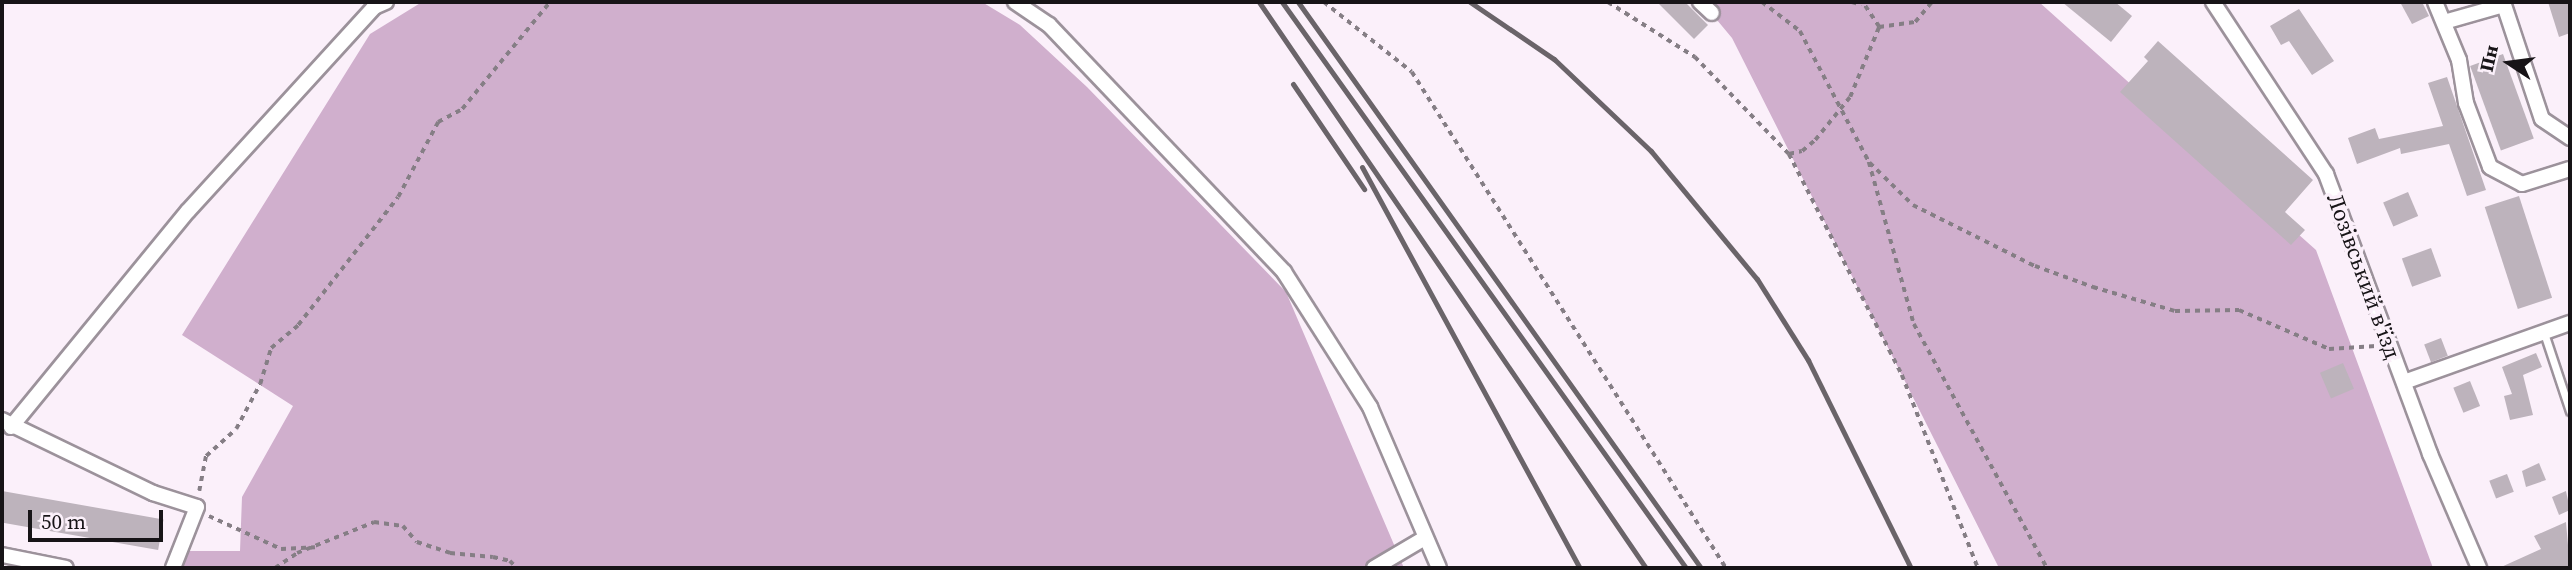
<!DOCTYPE html>
<meta charset="utf-8">
<style>
body{margin:0}
#map{position:relative;width:2572px;height:570px;overflow:hidden;background:#fbf0fa;font-family:"Source Serif 4",serif}
div>[style]{position:absolute}
[style*='--x']{left:calc(var(--x)*1px);top:calc(var(--y)*1px);width:calc(var(--w)*1px);rotate:calc(var(--a)*1deg)}
.forest>*{inset:0;background:#d0afcd}
.building>*{inset:0;background:#bdb3bc;transform-origin:0 0}
.path>*{height:3.5px;margin-top:-1.75px;transform-origin:0;background:repeating-linear-gradient(90deg,#857e85 0 5px,transparent 0 10px)}
.roads{filter:drop-shadow(2px 0 #9c929b) drop-shadow(-2px 0 #9c929b) drop-shadow(0 2px #9c929b) drop-shadow(0 -2px #9c929b)}
.lane>*{height:7px;margin:-3.5px;padding:0 3.5px;transform-origin:3.5px;border-radius:3.5px;background:#fff}
.street>*{height:14px;margin:-7px;padding:0 7px;transform-origin:7px;border-radius:7px;background:#fff}
.rail>*{height:5px;margin:-2.5px;padding:0 2.5px;transform-origin:2.5px;border-radius:2.5px;background:#6a6469}
span{translate:-50% -50%;white-space:nowrap;text-align:center;line-height:1.15;-webkit-text-stroke:7px #fbf0fa;paint-order:stroke}
.street-label{font-size:23px;color:#171417}
.frame{position:absolute;inset:0;border:4px solid #171417;pointer-events:none}
.north{position:absolute;left:2474px;top:28px;width:70px;height:70px;-webkit-text-stroke:5px #fbf0fa;paint-order:stroke;rotate:283deg;font-size:19px;font-weight:700;line-height:28px;text-align:center;color:#171417}
.north::after{content:'';display:block;margin:auto;width:24px;height:32px;background:#171417;clip-path:polygon(50% 0,100% 100%,50% 72%,0 100%)}
.scale{position:absolute;left:28px;top:510px;width:135px;height:32px;box-sizing:border-box;border:4px solid #171417;border-top:0;padding-left:9px;font-size:21px;line-height:24px;white-space:nowrap;color:#171417;-webkit-text-stroke:5px #fbf0fa;paint-order:stroke}
</style>
<div id="map">
<div class="forest">
<i style="clip-path:polygon(422px 2px,982px 2px,1020px 25px,1087px 87px,1286px 292px,1404px 568px,168px 568px,169px 551px,240px 551px,242px 497px,293px 406px,182px 335px,370px 34px)"></i>
<i style="clip-path:polygon(1702px 2px,2039px 2px,2316px 250px,2433px 568px,1999px 568px,1732px 38px)"></i>
</div>
<div class="building">
<i style="clip-path:polygon(1657px 2px,1685px 2px,1708px 25px,1694px 39px)"></i>
<i style="clip-path:polygon(2062px 2px,2115px 2px,2132px 16px,2111px 42px)"></i>
<i style="clip-path:polygon(2400px 2px,2422px 2px,2429px 16px,2412px 24px)"></i>
<i style="clip-path:polygon(2548px 2px,2570px 2px,2570px 33px,2559px 37px)"></i>
<i style="clip-path:polygon(2299px 9px,2334px 61px,2312px 75px,2289px 41px,2281px 45px,2270px 26px)"></i>
<i style="clip-path:polygon(2158px 41px,2313px 180px,2285px 212px,2305px 230px,2291px 245px,2120px 92px,2148px 61px,2144px 57px)"></i>
<i style="left:2503px;top:54px;width:90px;height:35px;rotate:70deg"></i>
<i style="clip-path:polygon(2447px 77px,2486px 190px,2467px 196px,2449px 144px,2401px 154px,2400px 148px,2357px 164px,2348px 138px,2375px 128px,2379px 139px,2443px 126px,2428px 83px)"></i>
<i style="left:2408px;top:192px;width:26px;height:27px;rotate:67deg"></i>
<i style="left:2519px;top:196px;width:107px;height:36px;rotate:72deg"></i>
<i style="left:2431px;top:248px;width:30px;height:31px;rotate:70deg"></i>
<i style="left:2441px;top:338px;width:19px;height:18px;rotate:69deg"></i>
<i style="clip-path:polygon(2536px 353px,2542px 367px,2523px 375px,2533px 415px,2510px 420px,2504px 396px,2512px 394px,2502px 367px)"></i>
<i style="left:2343px;top:363px;width:28px;height:25px;rotate:67deg"></i>
<i style="left:2470px;top:381px;width:27px;height:18px;rotate:68deg"></i>
<i style="clip-path:polygon(2539px 463px,2546px 480px,2526px 487px,2522px 471px)"></i>
<i style="left:2507px;top:474px;width:19px;height:19px;rotate:69deg"></i>
<i style="left:2px;top:491px;width:164px;height:31px;rotate:10deg"></i>
<i style="clip-path:polygon(2566px 491px,2570px 510px,2559px 515px,2552px 497px)"></i>
<i style="clip-path:polygon(2566px 522px,2570px 568px,2499px 568px,2541px 549px,2534px 536px)"></i>
</div>
<div class="path">
<i style="--x:1324;--y:2;--w:112;--a:38.5"></i>
<i style="--x:1412;--y:72;--w:587;--a:57.66"></i>
<i style="--x:1608;--y:2;--w:103;--a:32.3"></i>
<i style="--x:1695;--y:57;--w:135;--a:45.9"></i>
<i style="--x:1789;--y:154;--w:248;--a:62.9"></i>
<i style="--x:1902;--y:375;--w:207;--a:68.5"></i>
<i style="--x:1762;--y:2;--w:48;--a:37.3"></i>
<i style="--x:1800;--y:31;--w:148;--a:62.2"></i>
<i style="--x:1869;--y:162;--w:168;--a:74.5"></i>
<i style="--x:1914;--y:324;--w:278;--a:61.4"></i>
<i style="--x:1852;--y:2;--w:10;--a:17"></i>
<i style="--x:1879;--y:27;--w:36;--a:-8"></i>
<i style="--x:1915;--y:22;--w:26;--a:-50"></i>
<i style="--x:1789;--y:154;--w:13;--a:-13"></i>
<i style="--x:1802;--y:151;--w:17;--a:-40"></i>
<i style="--x:1815;--y:140;--w:55;--a:-50.9"></i>
<i style="--x:1850;--y:97;--w:76;--a:-67.5"></i>
<i style="--x:1879;--y:27;--w:30;--a:-124"></i>
<i style="--x:1870;--y:163;--w:60;--a:44.3"></i>
<i style="--x:1913;--y:205;--w:136;--a:26.6"></i>
<i style="--x:2035;--y:266;--w:62;--a:19.9"></i>
<i style="--x:2093;--y:287;--w:85;--a:16.3"></i>
<i style="--x:2175;--y:311;--w:64;--a:-0.9"></i>
<i style="--x:2239;--y:310;--w:98;--a:23.4"></i>
<i style="--x:2329;--y:349;--w:47;--a:-3.7"></i>
<i style="--x:199;--y:491;--w:36;--a:-79"></i>
<i style="--x:206;--y:456;--w:40;--a:-42"></i>
<i style="--x:236;--y:429;--w:51;--a:-61.9"></i>
<i style="--x:260;--y:384;--w:38;--a:-73"></i>
<i style="--x:271;--y:348;--w:35;--a:-40"></i>
<i style="--x:298;--y:325;--w:162;--a:-52"></i>
<i style="--x:398;--y:197;--w:85;--a:-61.9"></i>
<i style="--x:438;--y:122;--w:27;--a:-28"></i>
<i style="--x:462;--y:109;--w:139;--a:-50.6"></i>
<i style="--x:209;--y:516;--w:79;--a:24.6"></i>
<i style="--x:281;--y:549;--w:34;--a:-3"></i>
<i style="--x:275;--y:568;--w:27;--a:-34"></i>
<i style="--x:297;--y:553;--w:83;--a:-21.9"></i>
<i style="--x:374;--y:522;--w:29;--a:8"></i>
<i style="--x:403;--y:526;--w:21;--a:49"></i>
<i style="--x:417;--y:542;--w:35;--a:18"></i>
<i style="--x:450;--y:553;--w:43;--a:5.3"></i>
<i style="--x:493;--y:557;--w:17;--a:13"></i>
<i style="--x:510;--y:561;--w:10;--a:45"></i>
</div>
<div class="roads">
<div class="lane">
<i style="--x:2544;--y:333;--w:82;--a:71.6"></i>
</div>
<div class="street">
<i style="--x:1015;--y:2;--w:41;--a:34.1"></i>
<i style="--x:1049;--y:25;--w:341;--a:46.4"></i>
<i style="--x:1284;--y:272;--w:160;--a:57.5"></i>
<i style="--x:1370;--y:407;--w:175;--a:66.8"></i>
<i style="--x:1700;--y:2;--w:16;--a:43"></i>
<i style="--x:2213;--y:2;--w:206;--a:56.7"></i>
<i style="--x:2326;--y:174;--w:299;--a:69.6"></i>
<i style="--x:2430;--y:454;--w:124;--a:66.7"></i>
<i style="--x:2435;--y:2;--w:63;--a:67.5"></i>
<i style="--x:2459;--y:60;--w:44;--a:80.8"></i>
<i style="--x:2466;--y:103;--w:68;--a:69.4"></i>
<i style="--x:2490;--y:167;--w:36;--a:28"></i>
<i style="--x:2522;--y:184;--w:50;--a:-17.4"></i>
<i style="--x:2503;--y:2;--w:123;--a:71.6"></i>
<i style="--x:2542;--y:119;--w:34;--a:34"></i>
<i style="--x:2444;--y:22;--w:62;--a:-15.8"></i>
<i style="--x:2404;--y:382;--w:176;--a:-19.6"></i>
<i style="--x:2;--y:420;--w:168;--a:25.8"></i>
<i style="--x:153;--y:493;--w:46;--a:17.7"></i>
<i style="--x:197;--y:507;--w:66;--a:111.5"></i>
<i style="--x:11;--y:427;--w:279;--a:-50.7"></i>
<i style="--x:188;--y:211;--w:276;--a:-47.6"></i>
<i style="--x:374;--y:7;--w:13;--a:-23"></i>
<i style="--x:2;--y:555;--w:65;--a:11.5"></i>
<i style="--x:1374;--y:568;--w:57;--a:-30.6"></i>
</div>
</div>
<div class="rail">
<i style="--x:1259;--y:2;--w:686;--a:55.64"></i>
<i style="--x:1282;--y:2;--w:695;--a:54.48"></i>
<i style="--x:1298;--y:2;--w:695;--a:54.55"></i>
<i style="--x:1470;--y:2;--w:102;--a:34.2"></i>
<i style="--x:1554;--y:59;--w:134;--a:43.5"></i>
<i style="--x:1651;--y:151;--w:166;--a:50.4"></i>
<i style="--x:1757;--y:279;--w:96;--a:57.8"></i>
<i style="--x:1808;--y:360;--w:232;--a:63.7"></i>
<i style="--x:1293;--y:84;--w:127;--a:55.9"></i>
<i style="--x:1362;--y:167;--w:456;--a:61.5"></i>
</div>
<div class="street-label">
<span style="left:2364px;top:276px;rotate:70deg">Лозівський в'їзд</span>
</div>
<div class="frame"></div>
<div class="north">Пн</div>
<div class="scale">50 m</div>
</div>
